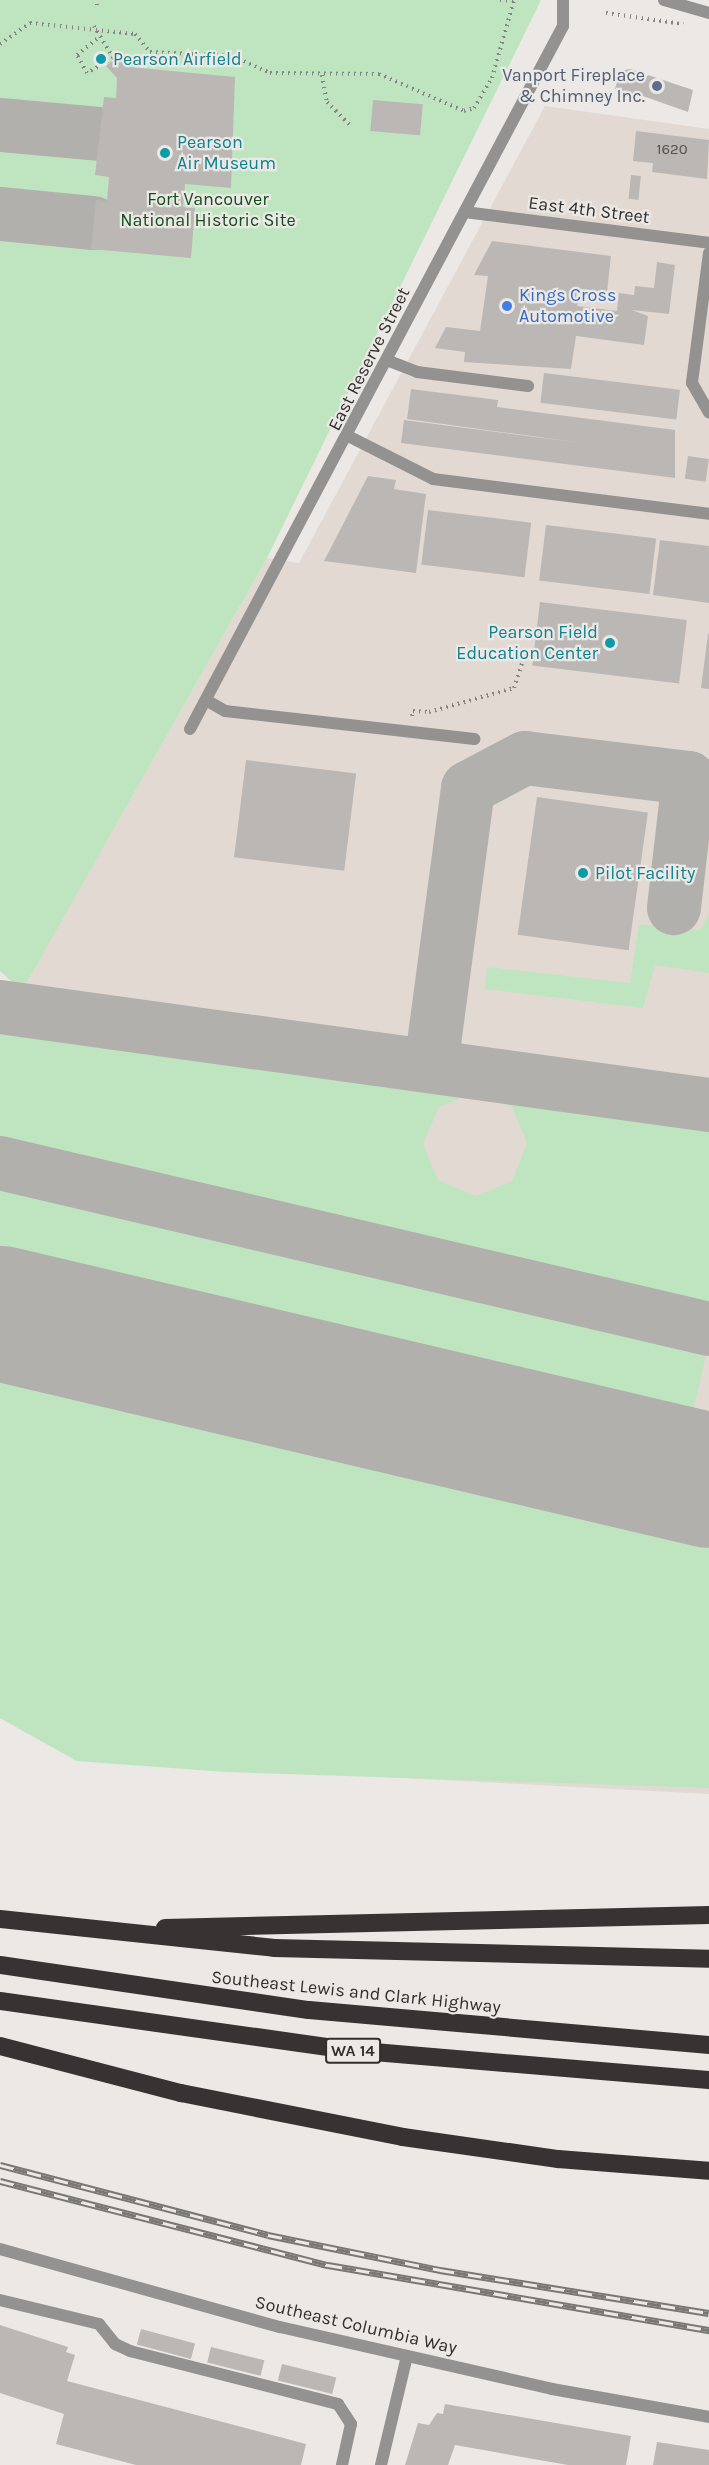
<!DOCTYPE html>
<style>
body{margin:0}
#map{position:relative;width:709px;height:2465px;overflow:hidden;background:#ebe8e5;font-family:Karla,sans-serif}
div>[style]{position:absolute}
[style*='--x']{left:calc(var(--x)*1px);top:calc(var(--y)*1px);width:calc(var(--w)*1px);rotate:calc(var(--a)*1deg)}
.built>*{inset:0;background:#e2dad2}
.green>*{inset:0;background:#bee5bf;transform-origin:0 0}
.taxiway>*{height:54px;margin:-27px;padding:0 27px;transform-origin:27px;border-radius:27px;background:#b2b0ad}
.runway>*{height:135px;margin:-67.5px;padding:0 67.5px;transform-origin:67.5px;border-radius:67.5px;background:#b2b0ad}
.building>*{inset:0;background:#bbb7b5;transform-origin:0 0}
.path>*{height:4px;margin-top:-2px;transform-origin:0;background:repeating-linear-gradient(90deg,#868482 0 1.5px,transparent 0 6px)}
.service>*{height:12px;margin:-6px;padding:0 6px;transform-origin:6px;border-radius:6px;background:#939291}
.minor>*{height:12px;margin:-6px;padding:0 6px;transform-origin:6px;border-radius:6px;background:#939291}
.tertiary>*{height:12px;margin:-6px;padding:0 6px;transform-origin:6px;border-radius:6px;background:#939291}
.motorway>*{height:18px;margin:-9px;padding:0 9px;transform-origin:9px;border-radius:9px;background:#373333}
.rail>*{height:7px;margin-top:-3.5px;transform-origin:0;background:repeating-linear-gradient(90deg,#ebe8e5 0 14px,#797775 0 28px);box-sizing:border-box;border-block:2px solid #797775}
.dots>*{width:16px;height:16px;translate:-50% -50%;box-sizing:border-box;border:3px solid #ebe8e5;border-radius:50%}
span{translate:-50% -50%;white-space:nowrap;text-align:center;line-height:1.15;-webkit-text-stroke:4.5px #ebe8e5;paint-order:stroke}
.number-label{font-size:15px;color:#535150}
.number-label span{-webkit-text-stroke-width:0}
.shield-label span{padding:2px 4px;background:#ebe8e5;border:2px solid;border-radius:4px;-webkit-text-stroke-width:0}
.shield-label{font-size:16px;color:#302f2e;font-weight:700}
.culture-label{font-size:18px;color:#0d838f}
.left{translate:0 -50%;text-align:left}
.right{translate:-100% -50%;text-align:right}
.service-label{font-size:18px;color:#4e5e75}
.park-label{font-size:18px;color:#104f1c}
.street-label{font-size:18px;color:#302f2e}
.shop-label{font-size:18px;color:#366cbe}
</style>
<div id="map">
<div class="built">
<i style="clip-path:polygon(545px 106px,709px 129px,709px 1794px,77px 1761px,0 1718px,0 989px,22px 990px,267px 558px,299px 563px)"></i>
</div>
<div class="green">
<i style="clip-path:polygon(0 0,541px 0,267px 558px,22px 991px,0 971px)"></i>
<i style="clip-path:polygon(709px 914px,709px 973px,655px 965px,643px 1008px,485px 989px,487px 967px,630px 983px,639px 924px,701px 930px)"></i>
<i style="clip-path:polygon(evenodd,0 1018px,709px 1121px,709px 1314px,0 1147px,0 1018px,475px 1092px,512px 1107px,527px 1143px,512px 1181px,476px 1196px,438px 1180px,423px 1144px,439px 1107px,475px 1092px)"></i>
<i style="left:0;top:1177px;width:728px;height:108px;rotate:13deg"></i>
<i style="clip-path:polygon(0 1342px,709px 1509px,709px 1788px,226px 1772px,77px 1761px,0 1718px)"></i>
</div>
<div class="taxiway">
<i style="--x:0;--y:125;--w:99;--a:5.2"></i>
<i style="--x:0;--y:214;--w:94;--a:5.5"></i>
<i style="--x:0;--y:1007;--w:716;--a:7.87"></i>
<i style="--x:431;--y:1066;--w:280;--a:-82.4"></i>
<i style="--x:468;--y:788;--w:64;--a:-27.8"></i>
<i style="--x:525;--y:758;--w:165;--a:7"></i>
<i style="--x:689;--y:778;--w:131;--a:96.6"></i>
<i style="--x:0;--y:1163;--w:728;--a:13.18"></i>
</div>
<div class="runway">
<i style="--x:0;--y:1313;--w:728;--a:13.25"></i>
</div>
<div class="building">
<i style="clip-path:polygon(120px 55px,130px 67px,235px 77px,231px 188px,185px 184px,183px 207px,195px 208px,191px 258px,91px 249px,96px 200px,107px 201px,109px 177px,95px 175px,104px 97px,116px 98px,117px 78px,106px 66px)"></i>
<i style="clip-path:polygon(630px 69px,693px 90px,688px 112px,640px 95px,638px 100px,624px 96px,626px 92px,615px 89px,620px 71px)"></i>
<i style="left:373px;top:100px;width:50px;height:31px;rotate:5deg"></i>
<i style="clip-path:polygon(636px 131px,709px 140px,707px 179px,652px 172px,653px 163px,633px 161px)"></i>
<i style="left:631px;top:175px;width:10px;height:24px;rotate:6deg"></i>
<i style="clip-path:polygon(492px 241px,611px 256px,607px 292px,580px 289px,577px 306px,617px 311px,619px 293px,634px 295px,635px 286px,654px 288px,657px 262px,675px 265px,669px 314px,632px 310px,648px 316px,644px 345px,576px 336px,571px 369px,464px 362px,465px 352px,435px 348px,446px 327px,480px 331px,488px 276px,474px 275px)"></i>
<i style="left:544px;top:373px;width:137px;height:30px;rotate:7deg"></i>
<i style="clip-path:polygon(411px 389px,498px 400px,497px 407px,675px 430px,675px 478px,401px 443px,404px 420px,582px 443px,407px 419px)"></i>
<i style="left:688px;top:456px;width:21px;height:23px;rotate:8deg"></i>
<i style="clip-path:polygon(368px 476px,396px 480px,394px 489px,426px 494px,416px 573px,324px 561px)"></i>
<i style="left:428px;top:510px;width:104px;height:55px;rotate:7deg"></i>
<i style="left:546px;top:525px;width:111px;height:56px;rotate:7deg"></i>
<i style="clip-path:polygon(660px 540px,709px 546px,709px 603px,653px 595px)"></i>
<i style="left:540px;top:602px;width:148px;height:64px;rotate:7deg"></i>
<i style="clip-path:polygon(708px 634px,709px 634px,709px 689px,701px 688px)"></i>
<i style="left:246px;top:760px;width:111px;height:98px;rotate:7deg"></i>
<i style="left:537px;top:797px;width:112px;height:139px;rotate:8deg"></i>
<i style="clip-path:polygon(0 2325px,68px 2347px,66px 2352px,75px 2355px,67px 2381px,306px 2444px,301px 2465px,136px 2465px,56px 2444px,64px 2414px,0 2393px)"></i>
<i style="left:141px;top:2329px;width:56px;height:16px;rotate:15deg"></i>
<i style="left:211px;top:2347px;width:55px;height:16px;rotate:14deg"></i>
<i style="left:282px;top:2364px;width:56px;height:17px;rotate:14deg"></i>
<i style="clip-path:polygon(445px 2404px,631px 2436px,626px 2465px,568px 2465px,455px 2445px,448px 2465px,405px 2465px,418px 2423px,429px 2425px,437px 2413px,443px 2414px)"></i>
<i style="clip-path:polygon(657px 2442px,709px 2450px,709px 2465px,653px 2465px)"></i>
</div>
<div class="path">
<i style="--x:500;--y:0;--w:13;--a:4"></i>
<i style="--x:97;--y:5;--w:5;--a:-90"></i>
<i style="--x:606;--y:13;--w:78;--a:8.1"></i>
<i style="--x:94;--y:26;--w:37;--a:59"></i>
<i style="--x:113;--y:58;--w:30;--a:150"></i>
<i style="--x:87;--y:73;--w:21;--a:-119"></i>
<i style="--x:77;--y:55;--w:28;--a:-39"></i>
<i style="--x:0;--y:44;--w:37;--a:-35"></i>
<i style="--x:30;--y:23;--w:106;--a:6"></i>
<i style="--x:135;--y:34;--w:23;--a:50"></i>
<i style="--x:150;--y:52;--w:83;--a:2.8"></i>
<i style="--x:233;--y:56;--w:41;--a:24.7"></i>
<i style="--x:270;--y:73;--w:109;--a:0.5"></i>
<i style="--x:379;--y:74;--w:93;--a:23.5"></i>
<i style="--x:464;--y:111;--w:10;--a:-17"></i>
<i style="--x:474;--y:108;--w:35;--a:-59"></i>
<i style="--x:492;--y:78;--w:81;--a:-74.2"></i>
<i style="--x:322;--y:75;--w:27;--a:80"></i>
<i style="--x:327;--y:102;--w:33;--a:45"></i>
<i style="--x:412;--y:716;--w:5;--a:-79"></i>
<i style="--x:413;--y:711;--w:16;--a:4"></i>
<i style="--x:429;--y:712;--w:88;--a:-15.8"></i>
<i style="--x:514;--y:688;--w:33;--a:-72"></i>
<i style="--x:524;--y:657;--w:9;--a:-21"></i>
</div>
<div class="service">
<i style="--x:709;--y:253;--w:131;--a:97.5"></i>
<i style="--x:692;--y:383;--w:34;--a:60"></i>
<i style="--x:389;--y:361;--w:30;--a:21"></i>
<i style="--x:417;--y:372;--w:112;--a:7.2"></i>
<i style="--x:350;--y:437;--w:93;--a:26.8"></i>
<i style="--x:433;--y:479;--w:278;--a:7.2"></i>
<i style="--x:206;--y:700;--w:22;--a:30"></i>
<i style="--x:225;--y:711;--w:251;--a:6.4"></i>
<i style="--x:0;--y:2300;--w:102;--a:13.6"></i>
<i style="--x:99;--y:2324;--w:26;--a:51"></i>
<i style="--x:115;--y:2344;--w:17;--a:25"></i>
<i style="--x:130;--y:2351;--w:215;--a:14.3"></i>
<i style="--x:338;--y:2404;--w:24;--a:57"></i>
<i style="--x:351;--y:2424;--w:42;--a:102.4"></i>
</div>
<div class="minor">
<i style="--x:465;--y:212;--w:246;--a:7.2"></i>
<i style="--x:190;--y:729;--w:796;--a:-62.05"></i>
<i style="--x:563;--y:26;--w:26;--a:-90"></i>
<i style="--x:381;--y:2465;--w:112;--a:-76.6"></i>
</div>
<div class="tertiary">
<i style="--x:664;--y:0;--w:47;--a:16.1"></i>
<i style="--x:0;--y:2249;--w:291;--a:15.6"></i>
<i style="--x:280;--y:2327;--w:279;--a:12.8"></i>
<i style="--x:552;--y:2389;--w:159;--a:10.1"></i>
</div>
<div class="motorway">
<i style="--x:0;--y:1919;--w:276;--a:6"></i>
<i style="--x:274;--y:1948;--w:435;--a:1.4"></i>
<i style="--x:165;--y:1928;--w:544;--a:-1.37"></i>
<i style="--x:0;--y:1965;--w:312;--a:8.3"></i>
<i style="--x:309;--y:2010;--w:402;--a:5"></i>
<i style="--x:0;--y:2001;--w:353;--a:8"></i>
<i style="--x:350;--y:2050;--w:360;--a:4.8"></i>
<i style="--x:0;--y:2046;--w:187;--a:14.6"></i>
<i style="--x:181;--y:2093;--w:226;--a:11.2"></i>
<i style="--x:403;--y:2137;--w:157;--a:8.1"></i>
<i style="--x:558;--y:2159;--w:151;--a:4.5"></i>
</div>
<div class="rail">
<i style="--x:0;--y:2165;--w:277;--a:14.6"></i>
<i style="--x:268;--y:2235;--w:176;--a:11.5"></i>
<i style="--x:440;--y:2270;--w:272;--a:9.1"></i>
<i style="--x:0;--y:2181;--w:339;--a:14.4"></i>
<i style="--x:328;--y:2265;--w:387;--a:9.7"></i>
</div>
<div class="dots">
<i style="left:101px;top:59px;background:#0f9aa8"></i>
<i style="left:657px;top:86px;background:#5c6f8a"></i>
<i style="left:165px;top:153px;background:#0f9aa8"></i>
<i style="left:507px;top:306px;background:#3f7fe0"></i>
<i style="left:610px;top:643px;background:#0f9aa8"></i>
<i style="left:583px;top:873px;background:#0f9aa8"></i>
</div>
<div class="number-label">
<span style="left:672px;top:150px">1620</span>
</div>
<div class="shield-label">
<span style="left:353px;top:2051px">WA 14</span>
</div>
<div class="culture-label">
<span class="left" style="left:113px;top:59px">Pearson Airfield</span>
<span class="left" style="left:177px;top:153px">Pearson<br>Air Museum</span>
<span class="right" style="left:598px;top:643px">Pearson Field<br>Education Center</span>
<span class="left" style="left:595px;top:873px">Pilot Facility</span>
</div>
<div class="service-label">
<span class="right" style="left:645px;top:86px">Vanport Fireplace<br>&amp; Chimney Inc.</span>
</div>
<div class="park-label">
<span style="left:208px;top:210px">Fort Vancouver<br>National Historic Site</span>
</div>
<div class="street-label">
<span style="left:589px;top:210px;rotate:7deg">East 4th Street</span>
<span style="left:369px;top:359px;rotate:-63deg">East Reserve Street</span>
<span style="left:356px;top:1992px;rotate:6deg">Southeast Lewis and Clark Highway</span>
<span style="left:356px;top:2325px;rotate:13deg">Southeast Columbia Way</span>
</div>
<div class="shop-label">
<span class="left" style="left:519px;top:306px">Kings Cross<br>Automotive</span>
</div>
</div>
